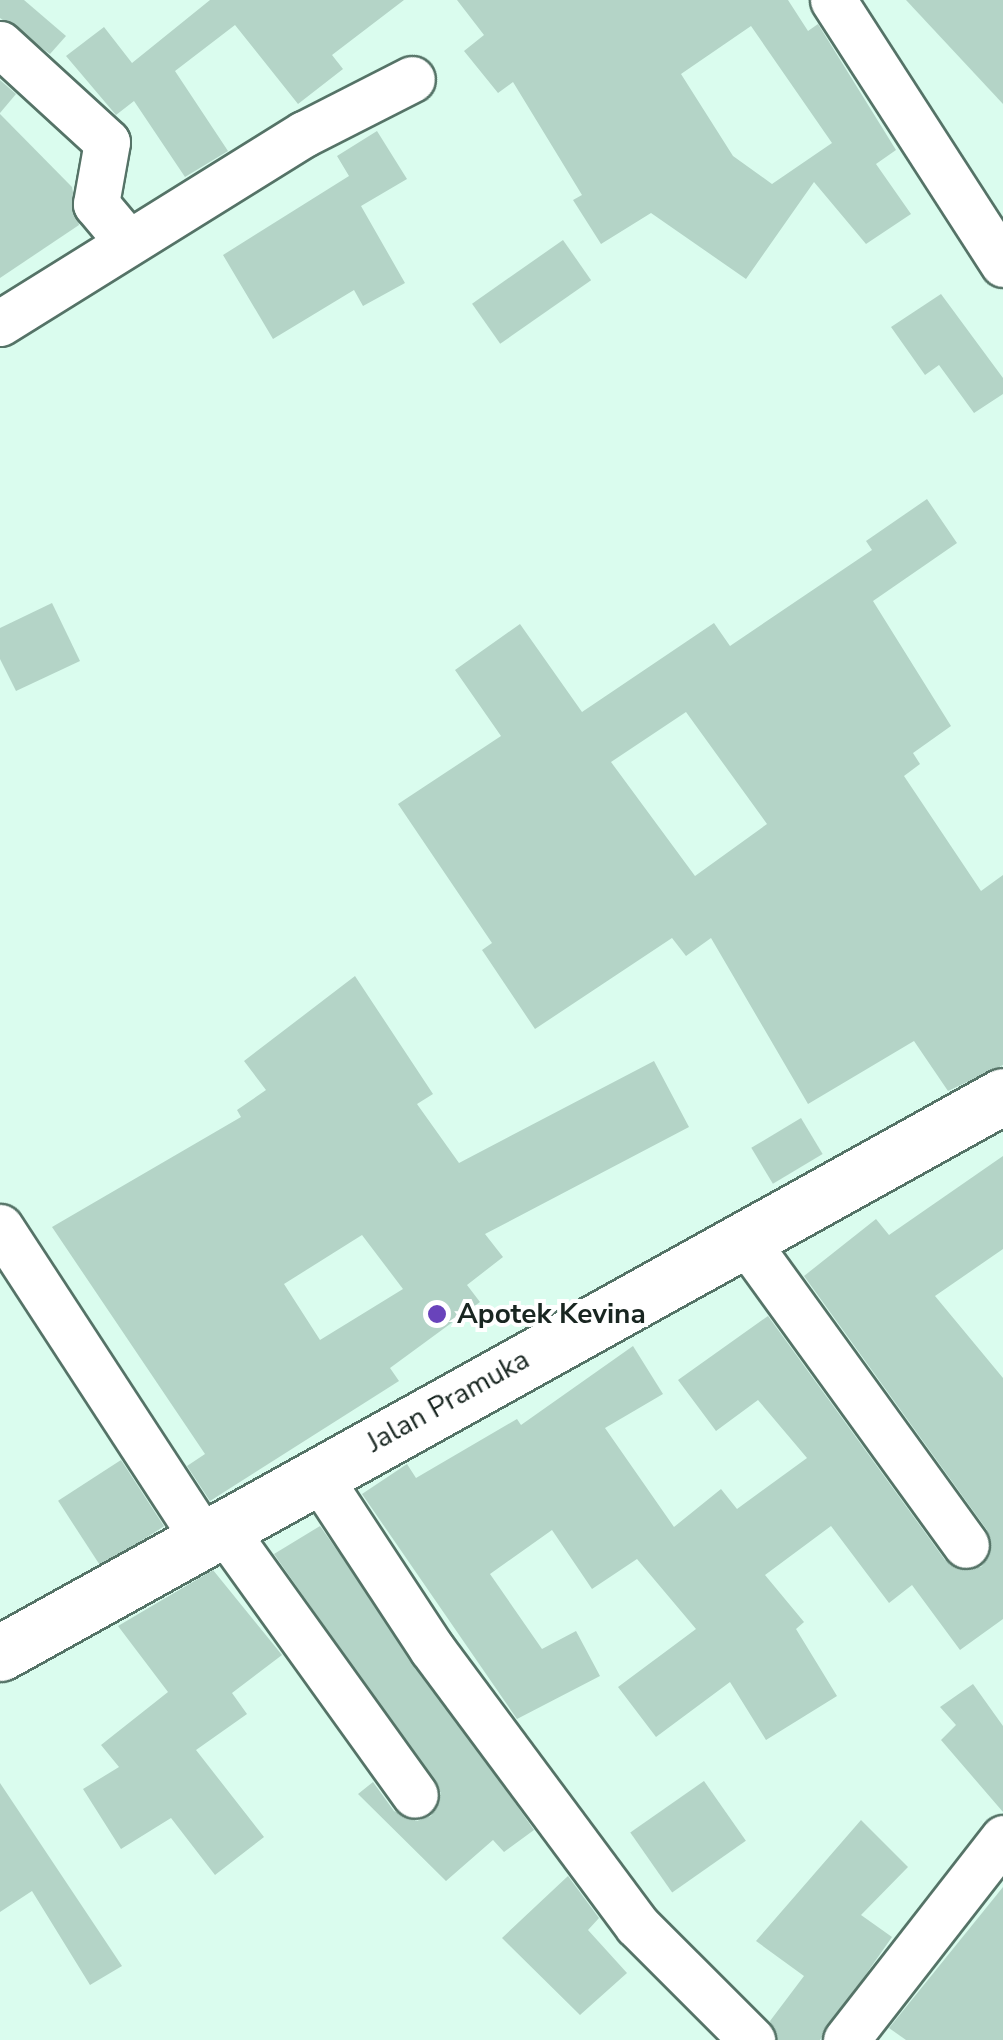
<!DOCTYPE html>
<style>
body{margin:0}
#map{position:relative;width:1003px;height:2040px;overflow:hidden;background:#dafcee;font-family:"Nunito Sans",sans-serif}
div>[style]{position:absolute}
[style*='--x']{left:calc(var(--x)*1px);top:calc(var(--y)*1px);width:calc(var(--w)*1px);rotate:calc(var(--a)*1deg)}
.building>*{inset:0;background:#b4d4c7;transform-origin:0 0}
.roads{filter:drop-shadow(2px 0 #557367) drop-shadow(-2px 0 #557367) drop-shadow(0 2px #557367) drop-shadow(0 -2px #557367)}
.minor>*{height:45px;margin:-22.5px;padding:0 22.5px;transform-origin:22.5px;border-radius:22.5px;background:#fff}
.tertiary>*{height:55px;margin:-27.5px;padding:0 27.5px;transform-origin:27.5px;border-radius:27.5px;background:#fff}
.dots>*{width:28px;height:28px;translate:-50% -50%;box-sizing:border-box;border:5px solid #fff;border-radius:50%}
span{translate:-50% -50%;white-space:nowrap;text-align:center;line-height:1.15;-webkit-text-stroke:8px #fff;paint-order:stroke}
.poi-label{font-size:28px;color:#192621;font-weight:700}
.left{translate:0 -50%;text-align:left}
.street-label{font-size:28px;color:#192621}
</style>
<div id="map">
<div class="building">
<i style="clip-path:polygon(0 0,24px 0,66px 36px,50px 54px,0 18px)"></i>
<i style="clip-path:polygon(210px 0,404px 0,332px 55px,343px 69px,298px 104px,235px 25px,175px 71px,228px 151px,185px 177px,134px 101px,116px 115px,66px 56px,104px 27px,132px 63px)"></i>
<i style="clip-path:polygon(evenodd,457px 0,788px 0,808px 31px,818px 24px,896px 150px,876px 164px,911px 214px,866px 244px,814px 182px,746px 279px,651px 213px,601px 244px,573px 200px,582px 195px,513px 82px,498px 93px,464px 51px,484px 35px,457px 0,751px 26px,832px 143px,772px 184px,733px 156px,681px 74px,751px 26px)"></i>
<i style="clip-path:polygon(906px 0,1003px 0,1003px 104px)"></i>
<i style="clip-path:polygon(0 80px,16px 94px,0 113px)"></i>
<i style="clip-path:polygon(0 114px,72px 187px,79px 225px,0 278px)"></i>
<i style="clip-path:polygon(377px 131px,407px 179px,361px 206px,405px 283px,363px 306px,354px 290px,273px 339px,223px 255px,349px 176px,337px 156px)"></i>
<i style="left:563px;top:240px;width:49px;height:111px;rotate:55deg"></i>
<i style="clip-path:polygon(941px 294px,1003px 378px,1003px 394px,974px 413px,939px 365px,925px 375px,891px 327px)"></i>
<i style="clip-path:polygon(evenodd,927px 499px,957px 543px,873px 601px,951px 726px,913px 753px,920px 764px,904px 776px,981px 891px,1003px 875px,1003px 1065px,948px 1091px,914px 1041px,808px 1104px,711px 938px,686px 956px,672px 938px,535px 1029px,482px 950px,492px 943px,398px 804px,501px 736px,455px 670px,520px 624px,582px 712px,714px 623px,730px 646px,872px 550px,866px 541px,927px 499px,686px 712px,767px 824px,695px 876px,611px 762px,686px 712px)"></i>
<i style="clip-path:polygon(52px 603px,80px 661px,16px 691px,0 659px,0 628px)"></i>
<i style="clip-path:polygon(evenodd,355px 976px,433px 1094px,417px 1104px,459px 1163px,654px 1061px,689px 1127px,485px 1234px,503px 1257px,467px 1285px,480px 1302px,390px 1368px,399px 1381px,210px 1501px,187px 1466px,205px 1454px,52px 1227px,241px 1117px,237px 1110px,266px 1090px,244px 1061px,355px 976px,362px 1235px,403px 1289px,320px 1340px,284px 1284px,362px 1235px)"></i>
<i style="left:801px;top:1118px;width:42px;height:58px;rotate:59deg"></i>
<i style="clip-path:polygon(1003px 1156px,1003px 1249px,935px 1296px,1003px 1378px,1003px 1619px,960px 1650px,912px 1585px,889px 1603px,831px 1526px,765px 1575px,804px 1622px,796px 1629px,837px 1696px,766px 1740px,730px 1682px,656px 1737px,618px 1687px,696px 1629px,637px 1559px,592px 1589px,552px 1530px,490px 1574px,542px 1649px,576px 1631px,600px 1676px,517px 1719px,362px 1494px,407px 1464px,416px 1478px,517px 1419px,521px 1425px,633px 1346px,663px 1394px,605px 1428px,674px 1527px,721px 1489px,737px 1509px,807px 1458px,758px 1400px,716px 1431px,678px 1380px,768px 1316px,945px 1560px,981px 1567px,990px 1555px,987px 1530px,804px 1276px,876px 1219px,889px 1235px)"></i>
<i style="left:121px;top:1460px;width:79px;height:75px;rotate:57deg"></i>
<i style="clip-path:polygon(320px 1526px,534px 1830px,504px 1852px,493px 1840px,446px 1881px,358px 1794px,373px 1782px,394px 1811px,417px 1821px,431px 1816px,441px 1793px,274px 1554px)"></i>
<i style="clip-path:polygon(213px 1570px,282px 1655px,232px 1693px,247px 1714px,196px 1750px,264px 1837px,215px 1875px,171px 1818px,121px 1849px,83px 1789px,119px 1767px,101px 1745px,168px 1692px,118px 1626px)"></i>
<i style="clip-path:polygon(973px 1684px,1003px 1726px,1003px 1812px,941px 1740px,956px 1725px,940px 1707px)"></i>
<i style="left:704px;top:1781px;width:73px;height:90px;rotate:55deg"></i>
<i style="clip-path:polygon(0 1783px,122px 1966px,90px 1985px,32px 1891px,0 1912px)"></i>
<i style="clip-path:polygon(861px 1820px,908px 1867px,861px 1915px,892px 1937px,820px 2040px,777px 2040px,770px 2021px,804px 1976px,756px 1941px)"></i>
<i style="clip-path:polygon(568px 1876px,599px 1918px,588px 1930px,627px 1973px,580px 2015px,502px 1938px)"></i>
<i style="clip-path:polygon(1003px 1887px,1003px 2040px,906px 2040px,889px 2028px)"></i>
</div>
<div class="roads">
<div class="minor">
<i style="--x:833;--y:0;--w:314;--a:57.2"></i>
<i style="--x:0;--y:44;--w:145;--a:42.5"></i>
<i style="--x:107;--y:142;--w:63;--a:100.1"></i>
<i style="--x:96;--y:204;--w:48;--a:50"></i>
<i style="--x:0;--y:323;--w:358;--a:-31.9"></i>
<i style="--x:304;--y:134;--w:121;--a:-27"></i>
<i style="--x:0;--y:1227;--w:368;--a:56.9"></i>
<i style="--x:743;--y:1237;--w:380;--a:54.1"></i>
<i style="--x:317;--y:1474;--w:209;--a:56.7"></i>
<i style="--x:432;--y:1649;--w:344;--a:53.4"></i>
<i style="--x:637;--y:1925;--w:163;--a:45"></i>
<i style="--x:221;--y:1525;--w:332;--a:54.3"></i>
<i style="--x:846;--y:2040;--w:256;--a:-52.1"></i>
</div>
<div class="tertiary">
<i style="--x:0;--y:1653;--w:1147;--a:-29.04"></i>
</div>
</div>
<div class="dots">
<i style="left:437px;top:1314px;background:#6943bb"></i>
</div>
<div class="poi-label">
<span class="left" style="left:457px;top:1314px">Apotek Kevina</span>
</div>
<div class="street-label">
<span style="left:448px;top:1401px;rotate:-29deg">Jalan Pramuka</span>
</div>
</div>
